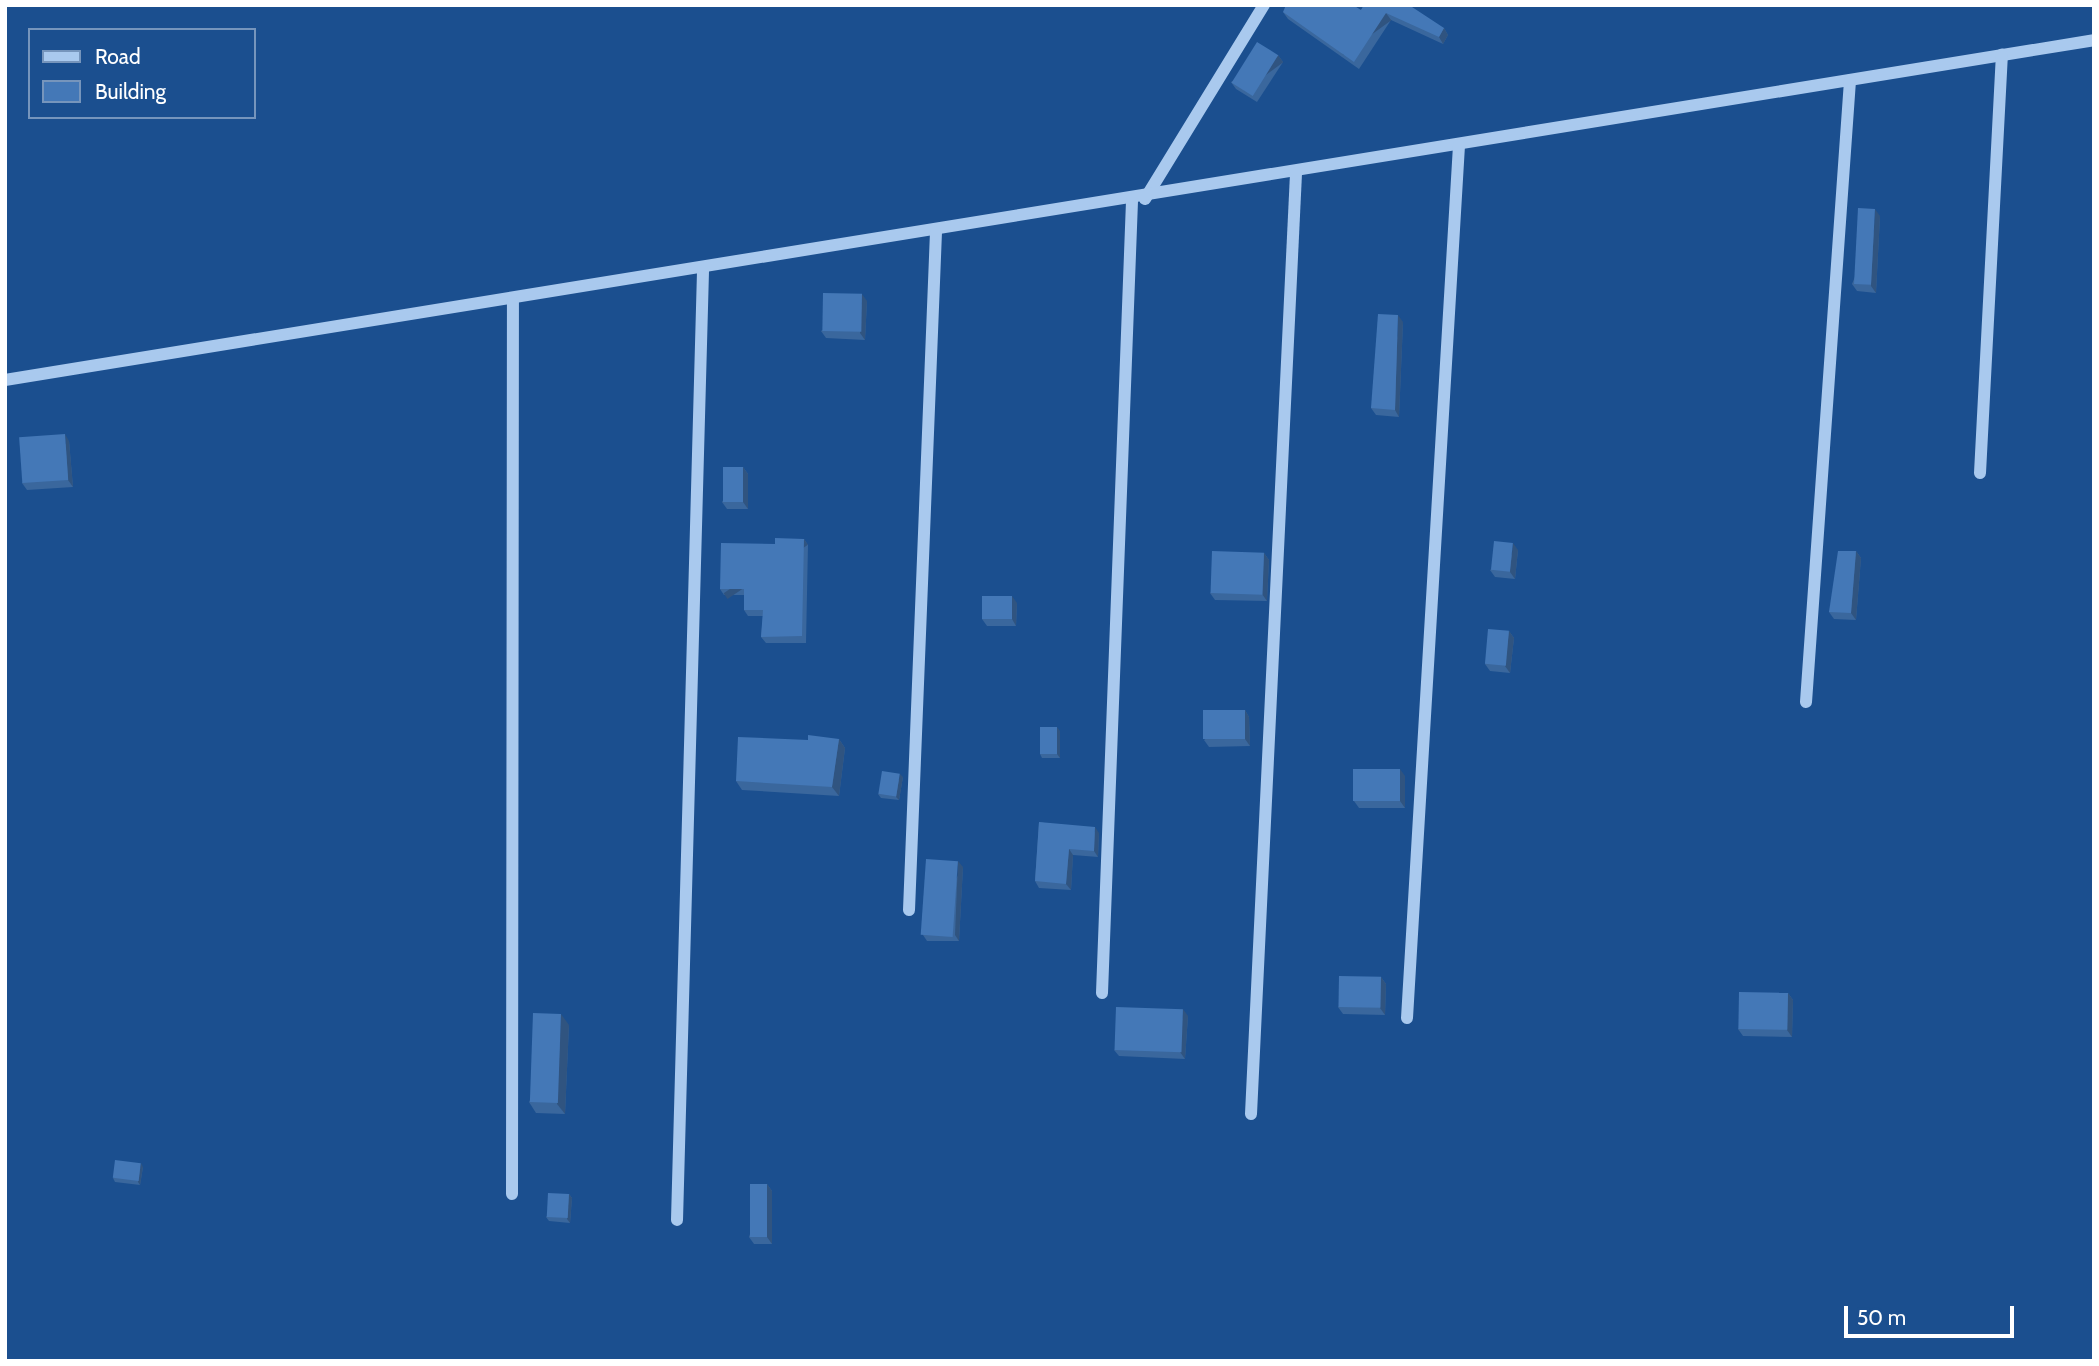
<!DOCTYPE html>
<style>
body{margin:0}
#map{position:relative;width:2099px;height:1366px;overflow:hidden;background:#1b4f8f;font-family:Cabin,sans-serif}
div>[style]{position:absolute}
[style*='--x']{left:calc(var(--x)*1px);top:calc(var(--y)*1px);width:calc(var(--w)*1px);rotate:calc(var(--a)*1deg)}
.minor>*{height:12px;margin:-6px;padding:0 6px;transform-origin:6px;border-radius:6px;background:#a9c9ee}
.wall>*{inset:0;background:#3a679d}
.shaded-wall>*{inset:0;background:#305480;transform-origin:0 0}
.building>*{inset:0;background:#4478b7;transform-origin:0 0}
span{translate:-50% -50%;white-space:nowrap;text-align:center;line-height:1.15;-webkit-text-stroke:7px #1b4f8f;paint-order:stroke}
.frame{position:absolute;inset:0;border:7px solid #fff;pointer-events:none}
.legend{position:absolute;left:28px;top:28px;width:228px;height:91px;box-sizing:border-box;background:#1b4f8f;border:2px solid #7695bc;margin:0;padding:9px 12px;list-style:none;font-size:21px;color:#fff}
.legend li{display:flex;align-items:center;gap:14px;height:35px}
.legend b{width:35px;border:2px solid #7695bc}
.scale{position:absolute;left:1844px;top:1306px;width:170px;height:32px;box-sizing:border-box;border:4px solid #fff;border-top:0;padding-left:9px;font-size:21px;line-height:24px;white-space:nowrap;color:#fff;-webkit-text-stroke:5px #1b4f8f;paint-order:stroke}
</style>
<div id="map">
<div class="minor">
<i style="--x:1145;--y:199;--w:228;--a:-58.5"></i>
<i style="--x:5;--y:380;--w:2116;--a:-9.24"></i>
<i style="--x:1980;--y:473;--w:419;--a:-87"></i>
<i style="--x:1806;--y:702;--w:623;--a:-85.95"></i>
<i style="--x:909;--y:910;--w:678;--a:-87.72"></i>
<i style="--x:1102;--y:993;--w:794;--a:-87.83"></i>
<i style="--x:1407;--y:1018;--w:874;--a:-86.59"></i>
<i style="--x:1251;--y:1114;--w:942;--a:-87.26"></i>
<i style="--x:512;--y:1194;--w:892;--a:-89.94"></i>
<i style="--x:677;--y:1220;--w:949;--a:-88.43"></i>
</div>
<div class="wall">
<i style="clip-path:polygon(1364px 5px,1444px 28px,1448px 35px,1443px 44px,1391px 20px,1359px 69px,1288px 19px,1283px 12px,1361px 10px)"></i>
<i style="clip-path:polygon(1278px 55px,1283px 62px,1257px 102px,1236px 89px,1231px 82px)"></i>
<i style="clip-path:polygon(1880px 216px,1876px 293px,1857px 291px,1852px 284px)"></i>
<i style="clip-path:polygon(867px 301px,865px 340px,826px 338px,821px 331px)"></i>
<i style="clip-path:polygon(1403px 322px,1399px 417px,1376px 415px,1371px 408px)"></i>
<i style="clip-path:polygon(69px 441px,73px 487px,27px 490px,22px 483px)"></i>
<i style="clip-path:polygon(743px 467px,748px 474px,748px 509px,727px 509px,722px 502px)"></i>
<i style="clip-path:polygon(804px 539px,808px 545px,806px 643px,766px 643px,761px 637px,763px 616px,748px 616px,744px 610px,744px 595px,724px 595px,720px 589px,775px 544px)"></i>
<i style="clip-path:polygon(1518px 550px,1515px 579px,1495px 577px,1490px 570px)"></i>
<i style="clip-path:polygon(1856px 551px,1861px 558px,1856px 620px,1834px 619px,1829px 612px)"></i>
<i style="clip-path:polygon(1264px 553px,1269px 560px,1267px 601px,1215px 600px,1210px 593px)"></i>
<i style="clip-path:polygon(1017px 603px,1016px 626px,987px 626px,982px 619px)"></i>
<i style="clip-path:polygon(1509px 631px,1514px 638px,1510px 673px,1490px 671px,1485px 664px)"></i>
<i style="clip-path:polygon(1245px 710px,1249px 717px,1250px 746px,1209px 747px,1204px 740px)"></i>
<i style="clip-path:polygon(1060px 731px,1060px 758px,1042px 758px,1040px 754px)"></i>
<i style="clip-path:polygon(839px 739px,845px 748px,839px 796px,742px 790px,736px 781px,808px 740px)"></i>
<i style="clip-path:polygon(1405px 776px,1405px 808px,1359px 808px,1354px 801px)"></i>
<i style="clip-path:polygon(903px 777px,899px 800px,881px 798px,878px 794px)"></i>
<i style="clip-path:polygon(1039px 822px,1099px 833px,1098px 857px,1073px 855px,1071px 890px,1039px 888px,1035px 881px)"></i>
<i style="clip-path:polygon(963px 867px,959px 941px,927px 941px,923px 935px)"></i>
<i style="clip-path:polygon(1381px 977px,1386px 984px,1385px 1015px,1343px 1014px,1338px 1007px)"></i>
<i style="clip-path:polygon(1788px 993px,1793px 1000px,1792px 1037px,1743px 1036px,1738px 1029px)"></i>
<i style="clip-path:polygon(1188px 1016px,1185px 1059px,1119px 1056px,1114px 1050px)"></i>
<i style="clip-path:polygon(569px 1025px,565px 1114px,536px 1113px,529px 1102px)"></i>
<i style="clip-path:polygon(143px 1167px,140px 1185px,115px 1182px,113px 1178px)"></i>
<i style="clip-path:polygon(767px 1184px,772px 1191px,772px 1244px,754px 1244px,749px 1237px)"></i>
<i style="clip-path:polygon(569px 1194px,572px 1198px,570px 1223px,549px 1221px,546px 1217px)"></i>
</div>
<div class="shaded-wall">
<i style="left:1386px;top:13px;width:9px;height:59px;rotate:54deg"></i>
<i style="clip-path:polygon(1444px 28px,1448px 35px,1443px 44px,1439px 37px)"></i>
<i style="left:1278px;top:55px;width:9px;height:48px;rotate:54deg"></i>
<i style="clip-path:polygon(1875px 209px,1880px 216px,1876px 293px,1871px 286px)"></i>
<i style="clip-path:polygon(862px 294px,867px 301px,865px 340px,860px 333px)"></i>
<i style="clip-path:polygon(1398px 315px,1403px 322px,1399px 417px,1395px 410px)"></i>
<i style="clip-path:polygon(65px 434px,69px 441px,73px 487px,68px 480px)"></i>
<i style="clip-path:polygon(743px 467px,748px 474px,748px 509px,743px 502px)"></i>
<i style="left:804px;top:539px;width:7px;height:97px;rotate:56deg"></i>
<i style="clip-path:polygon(1513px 543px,1518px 550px,1515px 579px,1510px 572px)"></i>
<i style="clip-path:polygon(1856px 551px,1861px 558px,1856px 620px,1851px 613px)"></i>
<i style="clip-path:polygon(1264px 553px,1269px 560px,1267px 601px,1262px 594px)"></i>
<i style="clip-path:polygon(1012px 596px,1017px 603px,1016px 626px,1012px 619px)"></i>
<i style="clip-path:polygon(1509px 631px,1514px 638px,1510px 673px,1505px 666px)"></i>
<i style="clip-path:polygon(1245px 710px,1249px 717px,1250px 746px,1245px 739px)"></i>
<i style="clip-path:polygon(1057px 727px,1060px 731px,1060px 758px,1057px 754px)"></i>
<i style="clip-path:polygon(839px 739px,845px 748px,839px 796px,832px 787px)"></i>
<i style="clip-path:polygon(1400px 769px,1405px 776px,1405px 808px,1400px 801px)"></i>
<i style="clip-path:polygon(900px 774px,903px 777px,899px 800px,896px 797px)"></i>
<i style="clip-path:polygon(1095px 827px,1099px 833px,1098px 857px,1094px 851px)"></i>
<i style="clip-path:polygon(1069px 849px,1073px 855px,1071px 890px,1066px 884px)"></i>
<i style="clip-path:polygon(958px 861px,963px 867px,959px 941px,955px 935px)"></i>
<i style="clip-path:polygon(1381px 977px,1386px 984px,1385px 1015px,1380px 1008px)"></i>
<i style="clip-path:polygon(1788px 993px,1793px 1000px,1792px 1037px,1787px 1030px)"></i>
<i style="clip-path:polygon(1183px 1009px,1188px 1016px,1185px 1059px,1180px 1052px)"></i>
<i style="clip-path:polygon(561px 1014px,569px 1025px,565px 1114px,557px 1104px)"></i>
<i style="clip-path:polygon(141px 1163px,143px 1167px,140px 1185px,138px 1182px)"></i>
<i style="clip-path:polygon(767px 1184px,772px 1191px,772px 1244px,767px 1237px)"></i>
<i style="clip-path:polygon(569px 1194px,572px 1198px,570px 1223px,567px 1219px)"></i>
</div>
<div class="building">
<i style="clip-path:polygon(1286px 5px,1353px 5px,1361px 10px,1364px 5px,1409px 5px,1444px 28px,1439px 37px,1386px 13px,1354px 62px,1283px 12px)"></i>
<i style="left:1257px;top:42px;width:25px;height:48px;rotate:32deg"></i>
<i style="left:1858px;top:208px;width:17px;height:76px;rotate:3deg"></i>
<i style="left:823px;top:293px;width:39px;height:38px;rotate:1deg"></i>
<i style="clip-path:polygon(1378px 314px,1398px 315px,1395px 410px,1371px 408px)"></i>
<i style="left:65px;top:434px;width:46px;height:46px;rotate:86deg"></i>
<i style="left:723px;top:467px;width:20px;height:35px"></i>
<i style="clip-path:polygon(775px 538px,804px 539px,802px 636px,761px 637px,763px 610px,744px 610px,744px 589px,720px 589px,721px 543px,775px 544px)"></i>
<i style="left:1494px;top:541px;width:19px;height:29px;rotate:6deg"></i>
<i style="left:1212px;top:551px;width:52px;height:42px;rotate:2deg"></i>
<i style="clip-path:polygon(1838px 551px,1856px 551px,1851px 613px,1829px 612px)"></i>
<i style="left:982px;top:596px;width:30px;height:23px"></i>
<i style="left:1488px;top:629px;width:21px;height:35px;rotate:5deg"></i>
<i style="left:1245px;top:710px;width:29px;height:42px;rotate:90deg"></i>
<i style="left:1057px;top:727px;width:27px;height:17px;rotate:90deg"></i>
<i style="clip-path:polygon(808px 735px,839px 739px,832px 787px,736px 781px,738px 737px,808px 740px)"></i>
<i style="left:1400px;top:769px;width:32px;height:47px;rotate:90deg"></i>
<i style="left:882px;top:771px;width:18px;height:23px;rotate:9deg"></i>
<i style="clip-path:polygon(1039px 822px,1095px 827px,1094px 851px,1069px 849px,1066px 884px,1035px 881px)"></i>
<i style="left:926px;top:859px;width:32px;height:76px;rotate:4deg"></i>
<i style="left:1339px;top:976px;width:42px;height:31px;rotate:1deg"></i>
<i style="left:1739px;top:992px;width:49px;height:37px;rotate:1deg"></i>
<i style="left:1116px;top:1007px;width:67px;height:43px;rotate:2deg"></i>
<i style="left:533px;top:1013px;width:28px;height:89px;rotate:2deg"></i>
<i style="left:115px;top:1160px;width:26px;height:18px;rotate:7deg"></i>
<i style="left:750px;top:1184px;width:17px;height:53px"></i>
<i style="left:548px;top:1193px;width:21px;height:24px;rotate:3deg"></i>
</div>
<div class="frame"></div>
<ul class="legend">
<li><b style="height:9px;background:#a9c9ee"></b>Road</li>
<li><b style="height:19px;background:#4478b7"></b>Building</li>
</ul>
<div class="scale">50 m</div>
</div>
